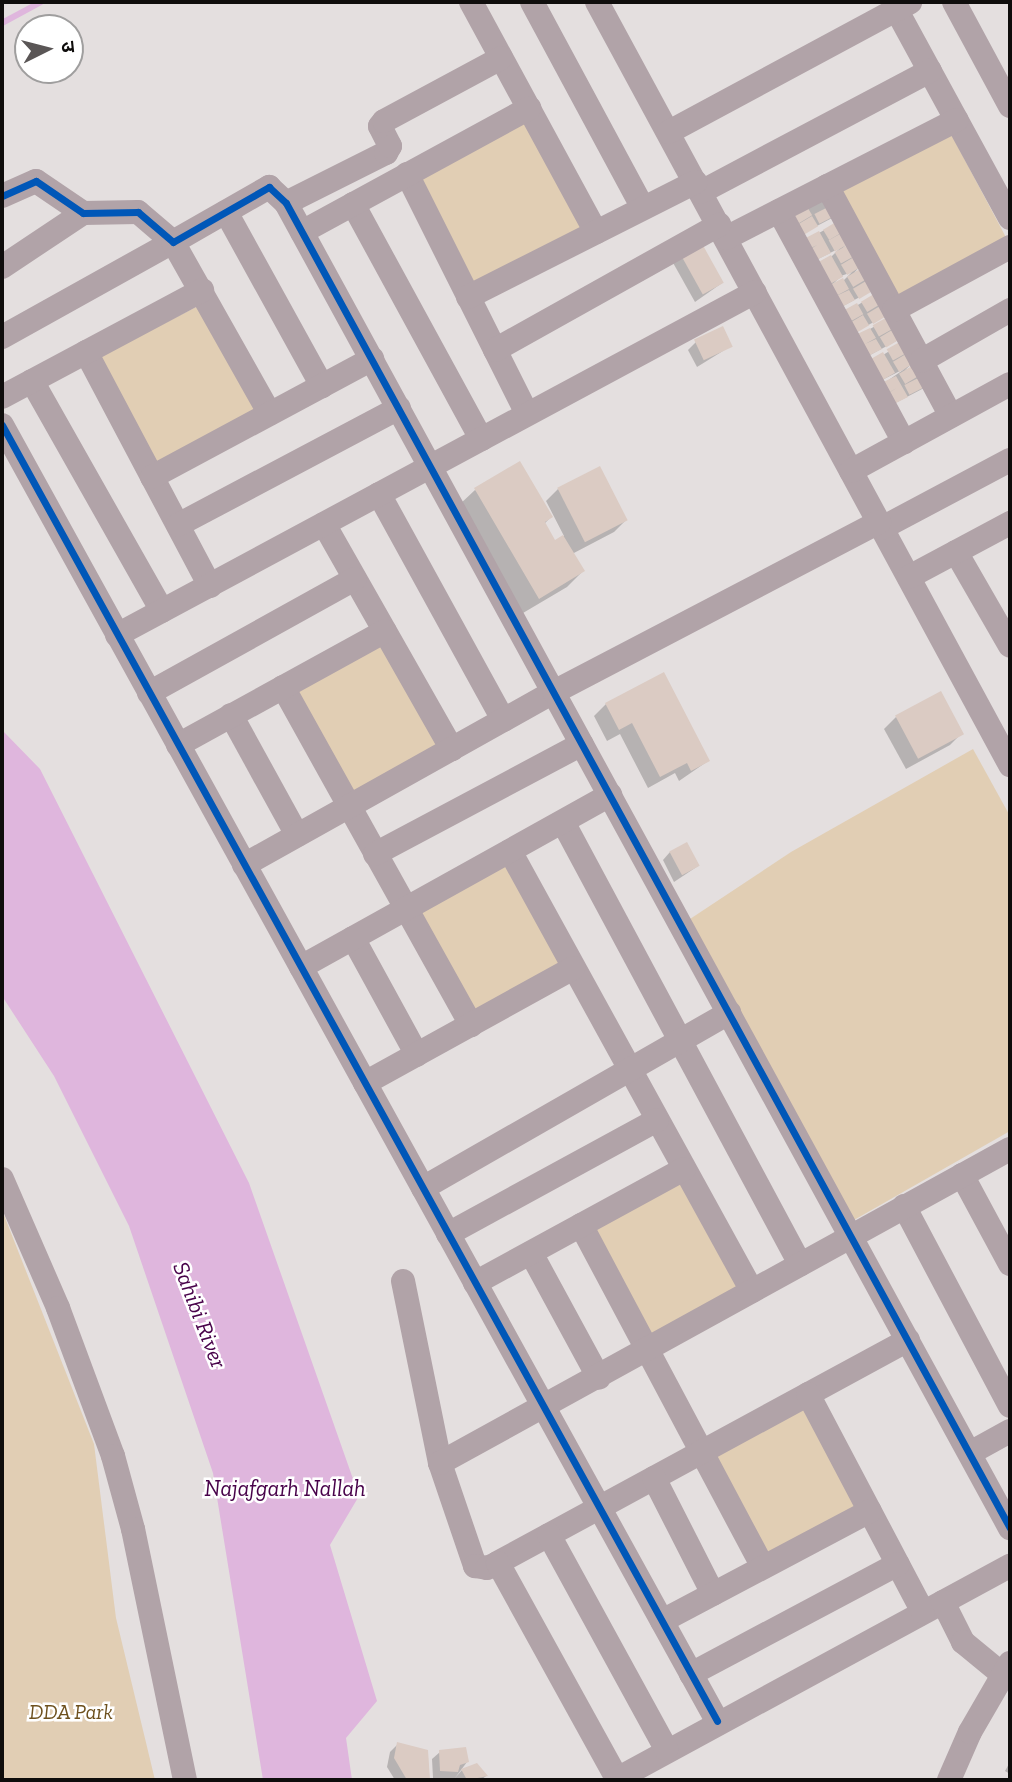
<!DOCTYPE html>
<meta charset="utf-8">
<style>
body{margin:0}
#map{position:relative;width:1012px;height:1782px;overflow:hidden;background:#e4dfdf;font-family:"Zilla Slab","Noto Sans Devanagari",serif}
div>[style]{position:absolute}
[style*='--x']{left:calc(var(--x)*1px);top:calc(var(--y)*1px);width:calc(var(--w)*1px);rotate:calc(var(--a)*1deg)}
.green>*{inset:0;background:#e1ceb4;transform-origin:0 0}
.water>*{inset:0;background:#dfb6dd}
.shadow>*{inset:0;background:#0003}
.stream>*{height:6px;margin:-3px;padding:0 3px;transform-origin:3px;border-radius:3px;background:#dfb6dd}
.building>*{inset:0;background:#dbcbc3;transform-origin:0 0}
.minor>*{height:24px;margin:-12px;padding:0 12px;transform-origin:12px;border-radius:12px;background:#b1a3a8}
.cycleway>*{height:7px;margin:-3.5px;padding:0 3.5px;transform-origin:3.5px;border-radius:3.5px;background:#0057b8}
span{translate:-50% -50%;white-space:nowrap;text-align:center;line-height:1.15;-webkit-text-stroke:5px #fff;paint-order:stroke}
.park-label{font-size:21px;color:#6e511e;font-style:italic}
.water-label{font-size:23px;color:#48024a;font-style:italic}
.frame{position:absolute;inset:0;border:4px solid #0f0d0c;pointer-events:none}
.north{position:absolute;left:14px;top:14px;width:70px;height:70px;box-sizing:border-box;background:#fff;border:2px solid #9f9e9e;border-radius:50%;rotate:84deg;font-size:19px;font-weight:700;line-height:28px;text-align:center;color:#0f0d0c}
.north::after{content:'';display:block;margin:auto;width:24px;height:32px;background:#5a5656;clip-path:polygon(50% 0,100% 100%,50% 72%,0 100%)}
</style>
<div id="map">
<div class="green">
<i style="left:527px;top:120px;width:123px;height:124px;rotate:62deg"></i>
<i style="left:950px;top:132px;width:122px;height:124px;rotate:62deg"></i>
<i style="left:204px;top:303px;width:121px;height:122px;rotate:63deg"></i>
<i style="left:384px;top:638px;width:125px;height:108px;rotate:61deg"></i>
<i style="clip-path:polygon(973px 749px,1010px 816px,1010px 1131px,854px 1220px,690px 919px,791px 852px)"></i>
<i style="left:505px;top:857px;width:124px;height:109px;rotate:61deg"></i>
<i style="left:683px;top:1179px;width:124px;height:109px;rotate:61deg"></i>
<i style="clip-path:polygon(2px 1210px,94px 1444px,116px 1618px,155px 1780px,2px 1780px)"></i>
<i style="left:803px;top:1400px;width:124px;height:108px;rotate:61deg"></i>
</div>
<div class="water">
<i style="clip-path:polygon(2px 730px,40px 769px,249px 1183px,359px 1496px,330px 1545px,377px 1701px,346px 1738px,352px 1780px,263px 1780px,213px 1473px,129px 1226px,54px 1076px,2px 996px)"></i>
</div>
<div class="shadow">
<i style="clip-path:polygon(827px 194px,834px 217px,794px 238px,784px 219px)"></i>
<i style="clip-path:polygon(evenodd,840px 221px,851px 240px,842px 249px,862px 264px,854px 273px,864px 268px,871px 291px,832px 312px,830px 258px,840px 248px,808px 264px,798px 245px,840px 221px,852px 272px,843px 281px,832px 285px,841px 276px,852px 272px)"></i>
<i style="clip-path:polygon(680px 254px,722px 283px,695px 302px,672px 261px)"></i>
<i style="clip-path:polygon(878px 293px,885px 316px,846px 337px,836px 318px)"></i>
<i style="clip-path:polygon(891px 317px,898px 340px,859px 361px,870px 329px)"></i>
<i style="clip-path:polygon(696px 342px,731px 346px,697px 367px,688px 350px)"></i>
<i style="clip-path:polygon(904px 342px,915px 361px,905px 370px,917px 365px,924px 388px,884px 409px,874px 390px,906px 368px,872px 385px,883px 355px)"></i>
<i style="clip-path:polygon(558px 489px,626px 520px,614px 532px,572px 554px,583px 571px,567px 587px,523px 613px,459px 505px,475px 490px,551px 517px,544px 524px,554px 542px,564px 536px,546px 501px)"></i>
<i style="clip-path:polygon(664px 675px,708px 761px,679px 781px,675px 773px,648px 788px,620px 734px,607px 741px,594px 716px,606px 704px)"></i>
<i style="clip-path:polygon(896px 717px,962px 733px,950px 745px,906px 769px,884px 729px)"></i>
<i style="clip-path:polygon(670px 852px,698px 866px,674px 882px,663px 860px)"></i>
<i style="clip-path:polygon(398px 1744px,426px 1751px,428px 1780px,395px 1780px,387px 1767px,390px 1752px)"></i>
<i style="clip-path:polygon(440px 1752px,467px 1762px,455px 1778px,462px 1770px,486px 1776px,481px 1780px,433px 1778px,432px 1759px)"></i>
<i style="clip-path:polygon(1010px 1762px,1010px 1774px,1005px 1771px)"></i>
</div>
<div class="stream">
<i style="--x:2;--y:23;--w:44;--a:-28.3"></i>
</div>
<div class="building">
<i style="left:834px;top:204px;width:11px;height:22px;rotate:63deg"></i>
<i style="left:806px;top:205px;width:12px;height:21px;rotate:59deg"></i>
<i style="left:812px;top:216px;width:12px;height:21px;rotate:59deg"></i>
<i style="left:841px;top:219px;width:12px;height:21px;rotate:59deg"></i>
<i style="left:847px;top:230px;width:13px;height:21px;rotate:61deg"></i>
<i style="clip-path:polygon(819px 231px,831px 253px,812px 262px,806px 252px,817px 245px,805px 251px,800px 241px)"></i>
<i style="left:700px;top:240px;width:49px;height:24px;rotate:61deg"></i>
<i style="left:853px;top:242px;width:13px;height:21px;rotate:61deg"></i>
<i style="left:859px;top:254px;width:12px;height:21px;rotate:59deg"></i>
<i style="left:831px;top:255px;width:25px;height:21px;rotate:61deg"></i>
<i style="left:865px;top:266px;width:12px;height:21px;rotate:59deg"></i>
<i style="clip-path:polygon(843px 278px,849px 289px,834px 297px,849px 290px,855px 300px,836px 310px,824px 288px)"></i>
<i style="left:871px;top:278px;width:12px;height:21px;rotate:59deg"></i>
<i style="left:879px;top:291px;width:12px;height:21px;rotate:59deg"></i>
<i style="left:857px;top:303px;width:13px;height:21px;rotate:61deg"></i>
<i style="left:885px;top:303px;width:12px;height:21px;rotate:59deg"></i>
<i style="left:863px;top:315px;width:12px;height:21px;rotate:59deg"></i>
<i style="left:891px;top:315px;width:13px;height:21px;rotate:61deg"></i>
<i style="left:723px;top:326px;width:23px;height:32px;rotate:65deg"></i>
<i style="left:897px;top:327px;width:12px;height:20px;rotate:59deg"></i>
<i style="clip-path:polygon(870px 328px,876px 338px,865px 344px,876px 339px,882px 349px,862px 359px,851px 337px)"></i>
<i style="left:905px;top:339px;width:13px;height:21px;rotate:61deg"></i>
<i style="left:911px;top:351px;width:12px;height:21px;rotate:59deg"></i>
<i style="left:883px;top:352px;width:24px;height:21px;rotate:60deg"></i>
<i style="left:917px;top:363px;width:12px;height:21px;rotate:59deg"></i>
<i style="left:924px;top:375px;width:11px;height:22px;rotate:63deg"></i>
<i style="clip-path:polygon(896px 376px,908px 397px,888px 407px,883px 396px,897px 388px,882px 396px,877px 385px)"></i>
<i style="clip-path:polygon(520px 461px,553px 517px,545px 522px,555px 540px,563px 535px,585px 571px,539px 599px,474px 488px)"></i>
<i style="left:600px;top:466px;width:61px;height:48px;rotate:63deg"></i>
<i style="clip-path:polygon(664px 672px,710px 761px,691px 771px,687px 763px,660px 777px,632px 723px,619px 730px,605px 703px)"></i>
<i style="left:941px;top:691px;width:49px;height:52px;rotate:62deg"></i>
<i style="left:687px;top:842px;width:27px;height:20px;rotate:62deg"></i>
<i style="clip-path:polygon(397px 1742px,428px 1750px,430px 1780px,407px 1780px,394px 1758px)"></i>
<i style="clip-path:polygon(466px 1747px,469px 1762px,460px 1765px,458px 1772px,440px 1771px,439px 1750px)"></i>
<i style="clip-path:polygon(477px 1763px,488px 1776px,467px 1780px,461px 1769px)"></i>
</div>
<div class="minor">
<i style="--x:471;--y:2;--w:262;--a:61.5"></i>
<i style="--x:532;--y:2;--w:234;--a:61.7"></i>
<i style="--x:597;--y:2;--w:868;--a:61.57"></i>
<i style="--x:954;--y:2;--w:118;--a:61.7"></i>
<i style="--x:896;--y:9;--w:238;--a:61.4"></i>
<i style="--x:669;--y:132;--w:274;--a:-28.3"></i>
<i style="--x:407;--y:174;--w:268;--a:63.4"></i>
<i style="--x:827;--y:186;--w:261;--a:61.7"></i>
<i style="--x:701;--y:192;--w:259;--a:-27.9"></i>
<i style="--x:2;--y:196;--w:37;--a:-24"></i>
<i style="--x:36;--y:181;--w:57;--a:34.2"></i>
<i style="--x:83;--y:213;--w:55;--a:-1"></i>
<i style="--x:138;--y:212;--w:46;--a:40.6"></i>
<i style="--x:173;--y:242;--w:111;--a:-29.8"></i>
<i style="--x:269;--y:187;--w:23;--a:43"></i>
<i style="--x:286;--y:203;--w:1510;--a:61.35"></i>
<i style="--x:286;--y:203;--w:112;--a:-26.6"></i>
<i style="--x:386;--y:153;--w:8;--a:-60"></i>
<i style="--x:390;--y:146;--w:22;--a:-117"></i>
<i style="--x:380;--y:126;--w:6;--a:-51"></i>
<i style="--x:384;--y:121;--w:133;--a:-28.3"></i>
<i style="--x:353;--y:204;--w:268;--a:61.4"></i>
<i style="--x:779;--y:211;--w:263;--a:61.6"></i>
<i style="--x:226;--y:212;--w:199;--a:61.1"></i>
<i style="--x:302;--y:232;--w:259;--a:-28.6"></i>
<i style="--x:726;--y:238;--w:259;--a:-27.1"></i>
<i style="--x:2;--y:267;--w:97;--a:-33.7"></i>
<i style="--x:468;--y:297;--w:255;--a:-26.8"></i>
<i style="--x:894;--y:310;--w:132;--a:-28.5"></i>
<i style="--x:2;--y:337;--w:196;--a:-29.1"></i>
<i style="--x:173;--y:242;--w:197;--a:60.6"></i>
<i style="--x:495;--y:350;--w:257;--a:-29.2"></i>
<i style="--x:86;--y:352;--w:265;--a:62.1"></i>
<i style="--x:921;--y:361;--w:103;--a:-29.8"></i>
<i style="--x:32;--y:381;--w:264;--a:60.5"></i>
<i style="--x:2;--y:397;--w:227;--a:-28.1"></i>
<i style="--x:2;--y:425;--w:1480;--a:61.11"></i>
<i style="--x:851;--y:471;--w:181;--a:-28.7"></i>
<i style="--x:152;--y:477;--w:250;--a:-28.2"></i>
<i style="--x:379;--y:494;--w:258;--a:61.2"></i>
<i style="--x:324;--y:524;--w:259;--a:60.4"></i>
<i style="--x:178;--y:525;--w:250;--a:-27.9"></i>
<i style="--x:882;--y:528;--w:145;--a:-28"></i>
<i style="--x:956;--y:552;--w:108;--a:60.1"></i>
<i style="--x:909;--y:577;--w:115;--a:-28.1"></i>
<i style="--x:117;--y:635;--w:724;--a:-28.26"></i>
<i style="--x:283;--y:687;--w:387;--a:60.9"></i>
<i style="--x:149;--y:693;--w:235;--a:-29"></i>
<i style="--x:231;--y:715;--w:137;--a:61.2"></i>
<i style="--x:178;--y:745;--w:236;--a:-28.8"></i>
<i style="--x:563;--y:822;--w:502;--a:61.8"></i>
<i style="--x:510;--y:851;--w:502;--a:61.19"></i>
<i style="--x:375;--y:854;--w:234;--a:-28"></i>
<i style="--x:244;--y:865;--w:355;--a:-29.2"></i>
<i style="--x:554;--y:692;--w:367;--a:-27.6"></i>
<i style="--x:353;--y:938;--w:133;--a:61.3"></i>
<i style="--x:301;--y:967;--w:354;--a:-29.1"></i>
<i style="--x:365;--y:1083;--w:238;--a:-28.9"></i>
<i style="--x:962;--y:1175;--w:101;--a:61.7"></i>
<i style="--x:2;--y:1179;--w:141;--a:66.5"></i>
<i style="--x:58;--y:1308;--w:158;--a:69.6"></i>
<i style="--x:113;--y:1456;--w:76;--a:74.7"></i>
<i style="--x:133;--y:1529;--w:256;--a:78.3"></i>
<i style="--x:423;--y:1188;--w:353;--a:-29.8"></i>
<i style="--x:904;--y:1206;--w:226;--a:62.1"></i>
<i style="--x:581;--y:1225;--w:387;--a:62"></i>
<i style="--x:448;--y:1234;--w:238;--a:-28.6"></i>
<i style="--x:531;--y:1253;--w:142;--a:61.5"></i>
<i style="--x:403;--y:1281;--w:186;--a:78.5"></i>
<i style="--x:440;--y:1463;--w:109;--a:71.2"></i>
<i style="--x:475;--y:1566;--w:12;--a:9"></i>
<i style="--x:487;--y:1568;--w:12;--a:-24"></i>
<i style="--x:475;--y:1283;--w:238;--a:-28.6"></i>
<i style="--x:908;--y:1340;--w:467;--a:151.5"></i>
<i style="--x:498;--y:1563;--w:247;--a:61.1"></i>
<i style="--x:617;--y:1779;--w:447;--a:-28.5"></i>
<i style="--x:808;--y:1394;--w:246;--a:62.2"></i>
<i style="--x:970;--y:1453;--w:46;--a:-28.8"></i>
<i style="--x:440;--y:1463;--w:651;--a:-28.85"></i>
<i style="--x:654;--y:1478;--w:130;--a:63"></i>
<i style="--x:549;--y:1535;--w:244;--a:61.3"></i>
<i style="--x:943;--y:1602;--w:45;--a:63.4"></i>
<i style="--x:963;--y:1642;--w:52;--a:39.5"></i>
<i style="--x:662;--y:1621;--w:235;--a:-27.9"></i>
<i style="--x:691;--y:1674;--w:234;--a:-28"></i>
<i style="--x:949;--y:1780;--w:52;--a:-66.4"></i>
<i style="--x:970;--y:1732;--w:80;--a:-59.9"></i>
</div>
<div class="cycleway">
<i style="--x:2;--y:196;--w:37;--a:-24"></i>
<i style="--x:36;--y:181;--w:57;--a:34.2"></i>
<i style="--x:83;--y:213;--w:55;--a:-1"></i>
<i style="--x:138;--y:212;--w:46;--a:40.6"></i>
<i style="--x:173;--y:242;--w:111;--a:-29.8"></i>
<i style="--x:269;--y:187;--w:23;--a:43"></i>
<i style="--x:286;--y:203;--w:1510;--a:61.35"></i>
<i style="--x:2;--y:425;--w:1480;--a:61.11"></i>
</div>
<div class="park-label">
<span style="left:71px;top:1712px">DDA Park</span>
</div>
<div class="water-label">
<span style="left:200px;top:1315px;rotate:69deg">Sahibi River</span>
<span style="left:285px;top:1488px">Najafgarh Nallah</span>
</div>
<div class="frame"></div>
<div class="north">उ</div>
</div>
